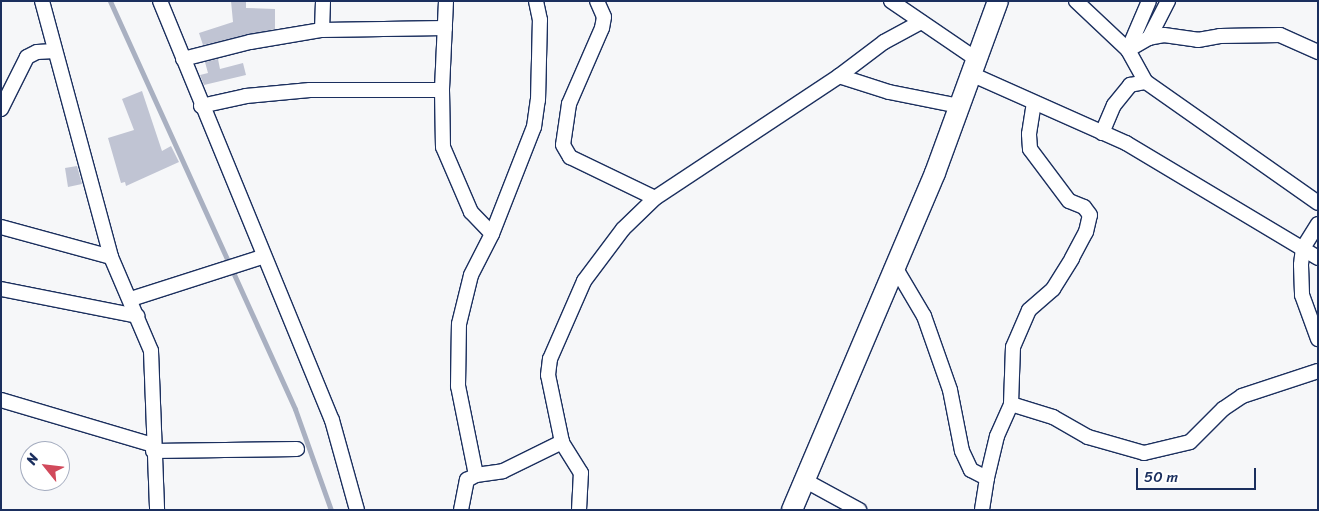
<!DOCTYPE html>
<style>
body{margin:0}
#map{position:relative;width:1319px;height:511px;overflow:hidden;background:#f6f7f9;font-family:Sriracha,sans-serif}
div>[style]{position:absolute}
[style*='--x']{left:calc(var(--x)*1px);top:calc(var(--y)*1px);width:calc(var(--w)*1px);rotate:calc(var(--a)*1deg)}
.stream>*{height:5px;margin:-2.5px;padding:0 2.5px;transform-origin:2.5px;border-radius:2.5px;background:#a9b0c1}
.building>*{inset:0;background:#c0c4d3}
.roads{filter:drop-shadow(1px 0 #1b2f5e) drop-shadow(-1px 0 #1b2f5e) drop-shadow(0 1px #1b2f5e) drop-shadow(0 -1px #1b2f5e)}
.street>*{height:14px;margin:-7px;padding:0 7px;transform-origin:7px;border-radius:7px;background:#fff}
.secondary>*{height:20px;margin:-10px;padding:0 10px;transform-origin:10px;border-radius:10px;background:#fff}
span{translate:-50% -50%;white-space:nowrap;text-align:center;line-height:1.15;-webkit-text-stroke:4px #fff;paint-order:stroke}
.frame{position:absolute;inset:0;border:2px solid #1b2f5e;pointer-events:none}
.north{position:absolute;left:20px;top:441px;width:50px;height:50px;box-sizing:border-box;background:#fff;border:1px solid #a4acbf;border-radius:50%;rotate:299deg;font-size:14px;font-weight:700;line-height:20px;text-align:center;color:#1b2f5e}
.north::after{content:'';display:block;margin:auto;width:18px;height:22px;background:#d1495b;clip-path:polygon(50% 0,100% 100%,50% 72%,0 100%)}
.scale{position:absolute;left:1136px;top:468px;width:120px;height:22px;box-sizing:border-box;border:2px solid #1b2f5e;border-top:0;padding-left:6px;font-size:15px;line-height:18px;white-space:nowrap;color:#1b2f5e;-webkit-text-stroke:4px #fff;paint-order:stroke}
</style>
<div id="map">
<div class="stream">
<i style="--x:110;--y:1;--w:448;--a:65.6"></i>
<i style="--x:295;--y:409;--w:107;--a:70.4"></i>
</div>
<div class="building">
<i style="clip-path:polygon(231px 1px,246px 1px,246px 8px,275px 9px,275px 29px,203px 45px,199px 33px,233px 22px)"></i>
<i style="clip-path:polygon(218px 59px,220px 69px,243px 63px,246px 75px,204px 85px,200px 75px,208px 73px,205px 62px)"></i>
<i style="clip-path:polygon(142px 91px,162px 151px,171px 146px,179px 162px,126px 186px,125px 182px,121px 183px,108px 138px,134px 130px,122px 99px)"></i>
<i style="clip-path:polygon(77px 166px,82px 184px,68px 187px,65px 168px)"></i>
</div>
<div class="roads">
<div class="street">
<i style="--x:42;--y:1;--w:265;--a:74.9"></i>
<i style="--x:111;--y:257;--w:102;--a:66.9"></i>
<i style="--x:151;--y:351;--w:159;--a:87.8"></i>
<i style="--x:160;--y:1;--w:453;--a:67.7"></i>
<i style="--x:332;--y:420;--w:93;--a:74.5"></i>
<i style="--x:446;--y:1;--w:89;--a:92.6"></i>
<i style="--x:442;--y:90;--w:57;--a:89"></i>
<i style="--x:443;--y:147;--w:71;--a:66.7"></i>
<i style="--x:471;--y:212;--w:30;--a:46"></i>
<i style="--x:597;--y:1;--w:17;--a:66"></i>
<i style="--x:604;--y:17;--w:11;--a:100"></i>
<i style="--x:602;--y:28;--w:83;--a:113.5"></i>
<i style="--x:569;--y:104;--w:41;--a:98.3"></i>
<i style="--x:563;--y:145;--w:14;--a:60"></i>
<i style="--x:570;--y:157;--w:94;--a:25.8"></i>
<i style="--x:891;--y:1;--w:103;--a:34.3"></i>
<i style="--x:1076;--y:1;--w:71;--a:43.3"></i>
<i style="--x:1128;--y:50;--w:37;--a:61"></i>
<i style="--x:1146;--y:82;--w:210;--a:35.1"></i>
<i style="--x:322;--y:30;--w:29;--a:-88"></i>
<i style="--x:1149;--y:38;--w:42;--a:-62.8"></i>
<i style="--x:1128;--y:50;--w:24;--a:-30"></i>
<i style="--x:1149;--y:38;--w:15;--a:-11"></i>
<i style="--x:1164;--y:35;--w:34;--a:8"></i>
<i style="--x:1198;--y:40;--w:22;--a:-10"></i>
<i style="--x:1220;--y:36;--w:60;--a:-1"></i>
<i style="--x:1280;--y:35;--w:42;--a:24.1"></i>
<i style="--x:1128;--y:50;--w:53;--a:-66.8"></i>
<i style="--x:183;--y:59;--w:69;--a:-14.2"></i>
<i style="--x:250;--y:42;--w:73;--a:-9.5"></i>
<i style="--x:322;--y:30;--w:123;--a:-0.9"></i>
<i style="--x:971;--y:74;--w:170;--a:24"></i>
<i style="--x:1126;--y:143;--w:224;--a:30.9"></i>
<i style="--x:839;--y:76;--w:52;--a:17.7"></i>
<i style="--x:889;--y:92;--w:71;--a:11.3"></i>
<i style="--x:201;--y:106;--w:46;--a:-12.5"></i>
<i style="--x:246;--y:96;--w:64;--a:-5.4"></i>
<i style="--x:310;--y:90;--w:132;--a:0"></i>
<i style="--x:1;--y:109;--w:58;--a:-63.4"></i>
<i style="--x:27;--y:57;--w:11;--a:-27"></i>
<i style="--x:37;--y:52;--w:18;--a:-3"></i>
<i style="--x:1102;--y:133;--w:30;--a:-67"></i>
<i style="--x:1114;--y:105;--w:26;--a:-51"></i>
<i style="--x:1130;--y:85;--w:16;--a:-11"></i>
<i style="--x:1318;--y:224;--w:28;--a:122"></i>
<i style="--x:1303;--y:248;--w:17;--a:97"></i>
<i style="--x:1301;--y:265;--w:30;--a:88"></i>
<i style="--x:1302;--y:295;--w:47;--a:70"></i>
<i style="--x:1;--y:227;--w:114;--a:15.3"></i>
<i style="--x:895;--y:267;--w:57;--a:59.4"></i>
<i style="--x:924;--y:316;--w:78;--a:70.6"></i>
<i style="--x:950;--y:390;--w:62;--a:78.9"></i>
<i style="--x:962;--y:451;--w:21;--a:65"></i>
<i style="--x:971;--y:470;--w:18;--a:27"></i>
<i style="--x:987;--y:478;--w:32;--a:99"></i>
<i style="--x:1;--y:289;--w:139;--a:11.2"></i>
<i style="--x:131;--y:299;--w:138;--a:-17.8"></i>
<i style="--x:1;--y:400;--w:159;--a:16.5"></i>
<i style="--x:1011;--y:404;--w:44;--a:17.2"></i>
<i style="--x:1053;--y:417;--w:40;--a:29.7"></i>
<i style="--x:1088;--y:437;--w:58;--a:15.9"></i>
<i style="--x:1144;--y:453;--w:47;--a:-13.4"></i>
<i style="--x:1190;--y:442;--w:47;--a:-45"></i>
<i style="--x:1223;--y:409;--w:23;--a:-34"></i>
<i style="--x:1242;--y:396;--w:80;--a:-18.2"></i>
<i style="--x:153;--y:451;--w:144;--a:-0.8"></i>
<i style="--x:476;--y:475;--w:91;--a:-101.4"></i>
<i style="--x:458;--y:386;--w:62;--a:-89.1"></i>
<i style="--x:459;--y:324;--w:50;--a:-76.2"></i>
<i style="--x:471;--y:275;--w:46;--a:-62.9"></i>
<i style="--x:492;--y:234;--w:115;--a:-68.6"></i>
<i style="--x:534;--y:127;--w:27;--a:-82"></i>
<i style="--x:538;--y:100;--w:80;--a:-88.6"></i>
<i style="--x:540;--y:20;--w:19;--a:-102"></i>
<i style="--x:987;--y:478;--w:43;--a:-76.6"></i>
<i style="--x:997;--y:436;--w:35;--a:-66"></i>
<i style="--x:1011;--y:404;--w:57;--a:-88"></i>
<i style="--x:1013;--y:347;--w:40;--a:-66.6"></i>
<i style="--x:1029;--y:310;--w:32;--a:-41"></i>
<i style="--x:1053;--y:289;--w:36;--a:-58"></i>
<i style="--x:1072;--y:258;--w:30;--a:-62"></i>
<i style="--x:1086;--y:232;--w:17;--a:-77"></i>
<i style="--x:1090;--y:215;--w:10;--a:-127"></i>
<i style="--x:1084;--y:207;--w:16;--a:-158"></i>
<i style="--x:1069;--y:201;--w:65;--a:-126.9"></i>
<i style="--x:1030;--y:149;--w:15;--a:-94"></i>
<i style="--x:1029;--y:134;--w:32;--a:-81"></i>
<i style="--x:804;--y:480;--w:63;--a:28.6"></i>
<i style="--x:461;--y:510;--w:31;--a:-79"></i>
<i style="--x:467;--y:480;--w:10;--a:-29"></i>
<i style="--x:476;--y:475;--w:27;--a:-8"></i>
<i style="--x:503;--y:471;--w:66;--a:-26.2"></i>
<i style="--x:579;--y:510;--w:37;--a:-87"></i>
<i style="--x:581;--y:473;--w:36;--a:-122"></i>
<i style="--x:562;--y:442;--w:68;--a:-101.8"></i>
<i style="--x:548;--y:375;--w:16;--a:-83"></i>
<i style="--x:550;--y:359;--w:85;--a:-66.4"></i>
<i style="--x:584;--y:281;--w:65;--a:-53.1"></i>
<i style="--x:623;--y:229;--w:45;--a:-44.1"></i>
<i style="--x:655;--y:198;--w:221;--a:-33.5"></i>
<i style="--x:839;--y:76;--w:56;--a:-37.1"></i>
<i style="--x:884;--y:42;--w:42;--a:-28.4"></i>
</div>
<div class="secondary">
<i style="--x:792;--y:510;--w:366;--a:-67"></i>
<i style="--x:935;--y:173;--w:183;--a:-69.9"></i>
</div>
</div>
<div class="frame"></div>
<div class="north">N</div>
<div class="scale">50 m</div>
</div>
